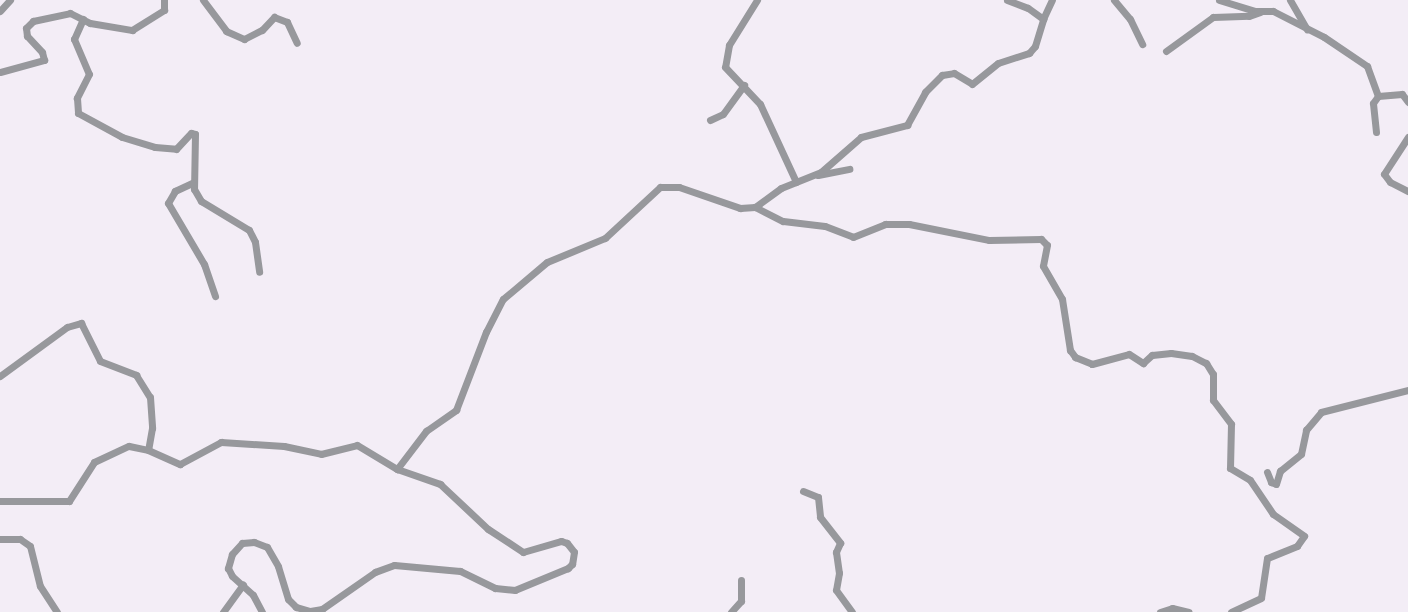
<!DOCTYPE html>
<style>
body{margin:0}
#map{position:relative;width:1408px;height:612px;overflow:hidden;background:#f3edf6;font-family:Montserrat,sans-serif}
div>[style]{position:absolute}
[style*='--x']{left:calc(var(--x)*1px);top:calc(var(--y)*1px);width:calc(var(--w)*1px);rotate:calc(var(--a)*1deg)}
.minor>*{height:7px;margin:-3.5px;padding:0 3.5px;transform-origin:3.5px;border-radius:3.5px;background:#97989c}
span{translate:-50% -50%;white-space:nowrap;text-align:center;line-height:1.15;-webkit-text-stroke:5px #f3edf6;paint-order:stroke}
</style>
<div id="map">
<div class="minor">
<i style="--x:203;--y:0;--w:39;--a:53"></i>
<i style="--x:226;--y:31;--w:20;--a:24"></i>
<i style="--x:244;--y:39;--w:20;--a:-27"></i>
<i style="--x:262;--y:30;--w:18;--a:-47"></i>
<i style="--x:274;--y:17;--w:14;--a:21"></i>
<i style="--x:287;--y:22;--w:23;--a:65"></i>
<i style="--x:757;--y:0;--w:53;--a:121.9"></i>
<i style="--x:729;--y:45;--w:22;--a:100"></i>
<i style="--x:725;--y:67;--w:51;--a:46.6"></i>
<i style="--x:760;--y:104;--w:86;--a:65.2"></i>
<i style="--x:1007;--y:0;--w:22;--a:21"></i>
<i style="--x:1028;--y:8;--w:19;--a:36"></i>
<i style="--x:1043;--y:19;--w:21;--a:-65"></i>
<i style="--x:1114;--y:0;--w:25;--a:50"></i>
<i style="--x:1130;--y:19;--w:28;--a:64"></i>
<i style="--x:1219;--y:0;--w:38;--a:17"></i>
<i style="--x:1255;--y:11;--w:18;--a:0"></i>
<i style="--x:1273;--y:11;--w:57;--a:27"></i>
<i style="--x:1324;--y:37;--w:52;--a:34"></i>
<i style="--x:1367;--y:66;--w:32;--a:70"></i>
<i style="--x:1378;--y:96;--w:24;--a:-5"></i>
<i style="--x:1402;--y:94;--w:10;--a:53"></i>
<i style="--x:1290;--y:0;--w:34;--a:60"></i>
<i style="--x:0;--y:11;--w:15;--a:-48"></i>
<i style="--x:83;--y:19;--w:22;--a:114"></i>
<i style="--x:74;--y:39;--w:38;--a:67"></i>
<i style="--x:89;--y:74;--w:27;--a:117"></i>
<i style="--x:77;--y:98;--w:15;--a:86"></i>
<i style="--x:78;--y:113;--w:50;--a:28.6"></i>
<i style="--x:122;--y:137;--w:34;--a:17"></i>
<i style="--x:155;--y:147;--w:21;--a:5"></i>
<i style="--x:176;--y:149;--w:22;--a:-47"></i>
<i style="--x:191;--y:133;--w:4;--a:14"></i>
<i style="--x:195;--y:134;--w:55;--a:91"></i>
<i style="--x:194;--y:189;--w:14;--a:60"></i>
<i style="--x:201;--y:201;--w:56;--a:31.1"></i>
<i style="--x:249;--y:230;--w:13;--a:63"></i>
<i style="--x:255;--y:242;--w:30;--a:82"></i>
<i style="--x:1166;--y:51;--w:58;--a:-35.9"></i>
<i style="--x:1213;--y:17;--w:36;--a:-2"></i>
<i style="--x:1249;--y:16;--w:12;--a:-20"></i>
<i style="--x:0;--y:72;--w:46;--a:-15.3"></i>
<i style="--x:44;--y:60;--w:8;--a:-104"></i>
<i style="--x:42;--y:52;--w:22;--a:-133"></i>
<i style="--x:27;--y:36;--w:8;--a:-97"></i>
<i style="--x:26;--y:28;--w:10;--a:-45"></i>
<i style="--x:33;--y:21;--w:38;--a:-12"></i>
<i style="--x:70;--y:13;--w:22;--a:27"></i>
<i style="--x:90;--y:23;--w:43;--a:9.5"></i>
<i style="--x:132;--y:30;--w:38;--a:-32"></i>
<i style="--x:164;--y:10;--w:10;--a:-90"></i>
<i style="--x:710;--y:120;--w:14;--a:-25"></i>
<i style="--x:723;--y:114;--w:36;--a:-54"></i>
<i style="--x:1376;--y:132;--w:29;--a:-96"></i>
<i style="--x:1373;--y:103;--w:9;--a:-54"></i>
<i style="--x:1408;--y:137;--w:44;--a:123"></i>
<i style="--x:1384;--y:174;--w:10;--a:53"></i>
<i style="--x:1390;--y:182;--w:20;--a:27"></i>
<i style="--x:818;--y:175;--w:32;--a:-11"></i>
<i style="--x:192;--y:183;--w:19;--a:155"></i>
<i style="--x:175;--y:191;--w:14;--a:120"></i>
<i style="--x:168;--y:203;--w:71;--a:59.5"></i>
<i style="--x:204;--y:264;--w:34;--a:71"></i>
<i style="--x:755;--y:207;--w:31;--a:27"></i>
<i style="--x:783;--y:221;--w:42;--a:6.8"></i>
<i style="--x:825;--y:226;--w:30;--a:21"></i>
<i style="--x:853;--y:237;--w:35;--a:-22"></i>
<i style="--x:885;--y:224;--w:24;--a:0"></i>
<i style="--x:909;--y:224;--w:82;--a:11.3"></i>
<i style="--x:989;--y:240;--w:52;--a:-1.1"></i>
<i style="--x:1041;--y:239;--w:8;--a:45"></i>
<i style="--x:1047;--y:245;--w:21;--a:101"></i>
<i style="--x:1043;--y:266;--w:38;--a:60"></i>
<i style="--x:1062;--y:299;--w:52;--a:81.1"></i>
<i style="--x:1070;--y:350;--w:9;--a:54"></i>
<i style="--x:1075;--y:357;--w:18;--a:22"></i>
<i style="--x:1092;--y:364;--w:38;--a:-15"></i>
<i style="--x:1129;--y:354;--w:17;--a:33"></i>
<i style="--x:1143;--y:363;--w:12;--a:-42"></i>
<i style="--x:1152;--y:355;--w:19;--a:-6"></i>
<i style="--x:1171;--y:353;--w:21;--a:8"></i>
<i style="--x:1192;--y:356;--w:16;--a:27"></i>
<i style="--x:1206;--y:363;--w:13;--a:58"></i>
<i style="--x:1213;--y:374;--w:26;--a:90"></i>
<i style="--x:1213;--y:400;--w:30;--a:53"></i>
<i style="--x:1231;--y:424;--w:44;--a:91.3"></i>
<i style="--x:1230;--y:468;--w:23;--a:31"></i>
<i style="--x:1250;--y:480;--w:41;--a:55.9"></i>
<i style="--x:1273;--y:514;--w:38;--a:35"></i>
<i style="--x:1304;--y:536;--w:12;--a:125"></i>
<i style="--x:1297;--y:546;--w:32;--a:158"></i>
<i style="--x:1267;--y:558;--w:40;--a:98.5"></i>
<i style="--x:1261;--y:598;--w:33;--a:155"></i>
<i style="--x:0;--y:376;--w:83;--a:-36.2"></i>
<i style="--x:67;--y:327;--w:15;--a:-16"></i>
<i style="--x:81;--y:323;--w:42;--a:63.4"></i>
<i style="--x:100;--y:361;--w:39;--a:21"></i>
<i style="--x:136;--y:375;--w:26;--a:58"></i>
<i style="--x:150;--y:397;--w:31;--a:86"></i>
<i style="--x:152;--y:428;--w:22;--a:100"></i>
<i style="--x:397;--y:469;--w:48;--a:-52.7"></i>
<i style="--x:426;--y:431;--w:37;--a:-35"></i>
<i style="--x:456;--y:410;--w:84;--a:-69"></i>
<i style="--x:486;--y:332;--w:37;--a:-63"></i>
<i style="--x:503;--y:299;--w:57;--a:-40.1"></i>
<i style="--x:547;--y:262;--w:63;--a:-22.5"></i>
<i style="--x:605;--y:238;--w:75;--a:-42.8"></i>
<i style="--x:660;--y:187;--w:19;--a:0"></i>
<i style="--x:679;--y:187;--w:65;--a:19"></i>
<i style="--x:740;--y:208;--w:15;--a:-4"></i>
<i style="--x:755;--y:207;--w:32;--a:-36"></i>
<i style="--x:781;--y:188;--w:43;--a:-21.8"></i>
<i style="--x:821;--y:172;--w:53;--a:-41.2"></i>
<i style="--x:861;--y:137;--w:48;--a:-14.6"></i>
<i style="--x:907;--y:125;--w:38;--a:-61"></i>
<i style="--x:925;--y:92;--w:24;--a:-45"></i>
<i style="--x:942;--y:75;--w:12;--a:-9"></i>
<i style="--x:954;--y:73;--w:21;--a:31"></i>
<i style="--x:972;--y:84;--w:33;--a:-39"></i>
<i style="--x:998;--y:63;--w:33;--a:-18"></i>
<i style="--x:1029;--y:53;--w:9;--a:-49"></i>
<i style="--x:1035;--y:46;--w:28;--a:-73"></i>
<i style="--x:1267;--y:472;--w:11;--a:68"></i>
<i style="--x:1271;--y:482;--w:5;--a:22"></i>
<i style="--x:1276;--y:484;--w:14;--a:-73"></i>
<i style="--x:1280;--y:471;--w:27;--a:-39"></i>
<i style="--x:1301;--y:454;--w:25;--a:-78"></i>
<i style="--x:1306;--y:430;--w:23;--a:-50"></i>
<i style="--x:1321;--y:412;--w:90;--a:-14.2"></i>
<i style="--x:803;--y:491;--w:16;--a:22"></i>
<i style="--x:818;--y:497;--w:20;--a:84"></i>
<i style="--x:820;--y:517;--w:33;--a:52"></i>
<i style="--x:840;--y:543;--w:10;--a:114"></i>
<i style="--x:836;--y:552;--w:21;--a:82"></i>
<i style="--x:839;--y:573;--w:17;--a:100"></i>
<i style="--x:836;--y:590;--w:27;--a:54"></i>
<i style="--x:0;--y:501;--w:69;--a:0"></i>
<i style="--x:69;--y:501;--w:46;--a:-57.3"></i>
<i style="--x:94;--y:462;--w:38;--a:-25"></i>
<i style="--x:129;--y:446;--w:19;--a:12"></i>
<i style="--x:148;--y:450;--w:35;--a:24"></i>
<i style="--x:180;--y:464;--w:47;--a:-28.2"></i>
<i style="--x:221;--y:442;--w:63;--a:3.6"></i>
<i style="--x:284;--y:446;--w:38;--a:12"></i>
<i style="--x:321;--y:454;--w:37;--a:-14"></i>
<i style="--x:357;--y:445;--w:47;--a:31"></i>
<i style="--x:397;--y:469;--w:46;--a:19.2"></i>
<i style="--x:440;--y:484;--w:66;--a:43.2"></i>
<i style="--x:488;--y:529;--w:42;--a:33.3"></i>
<i style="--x:523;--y:552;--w:40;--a:-16"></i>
<i style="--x:561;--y:541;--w:6;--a:18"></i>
<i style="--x:567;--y:543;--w:11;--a:52"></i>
<i style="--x:574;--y:552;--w:12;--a:99"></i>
<i style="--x:572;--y:564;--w:6;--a:135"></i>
<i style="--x:568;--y:568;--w:57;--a:157.5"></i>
<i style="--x:515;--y:590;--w:20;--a:-174"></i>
<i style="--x:495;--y:588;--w:39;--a:-154"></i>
<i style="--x:460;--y:571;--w:66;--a:-174.8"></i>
<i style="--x:394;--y:565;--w:20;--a:160"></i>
<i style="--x:375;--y:572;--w:65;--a:145.1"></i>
<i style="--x:322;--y:609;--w:12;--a:171"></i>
<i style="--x:310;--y:611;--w:15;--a:-164"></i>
<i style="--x:296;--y:607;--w:11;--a:-135"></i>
<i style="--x:288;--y:599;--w:34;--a:-107"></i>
<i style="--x:278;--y:566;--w:22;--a:-120"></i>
<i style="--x:267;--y:547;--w:14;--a:-159"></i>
<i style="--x:254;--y:542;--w:12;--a:175"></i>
<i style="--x:242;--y:543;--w:15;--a:132"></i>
<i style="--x:232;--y:554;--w:15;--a:106"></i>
<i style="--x:228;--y:568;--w:9;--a:63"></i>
<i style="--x:232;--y:576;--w:28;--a:42"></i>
<i style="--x:253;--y:595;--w:19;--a:62"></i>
<i style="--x:0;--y:539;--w:20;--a:0"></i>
<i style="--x:20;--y:539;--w:12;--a:35"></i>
<i style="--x:30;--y:546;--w:41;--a:76"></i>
<i style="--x:40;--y:586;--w:31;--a:57"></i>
<i style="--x:223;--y:612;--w:34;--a:-54"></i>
<i style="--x:731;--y:612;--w:15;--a:-48"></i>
<i style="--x:741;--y:601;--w:21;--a:-90"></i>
<i style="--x:1160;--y:612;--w:13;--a:-18"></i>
<i style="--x:1172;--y:608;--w:17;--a:13"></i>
</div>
</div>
